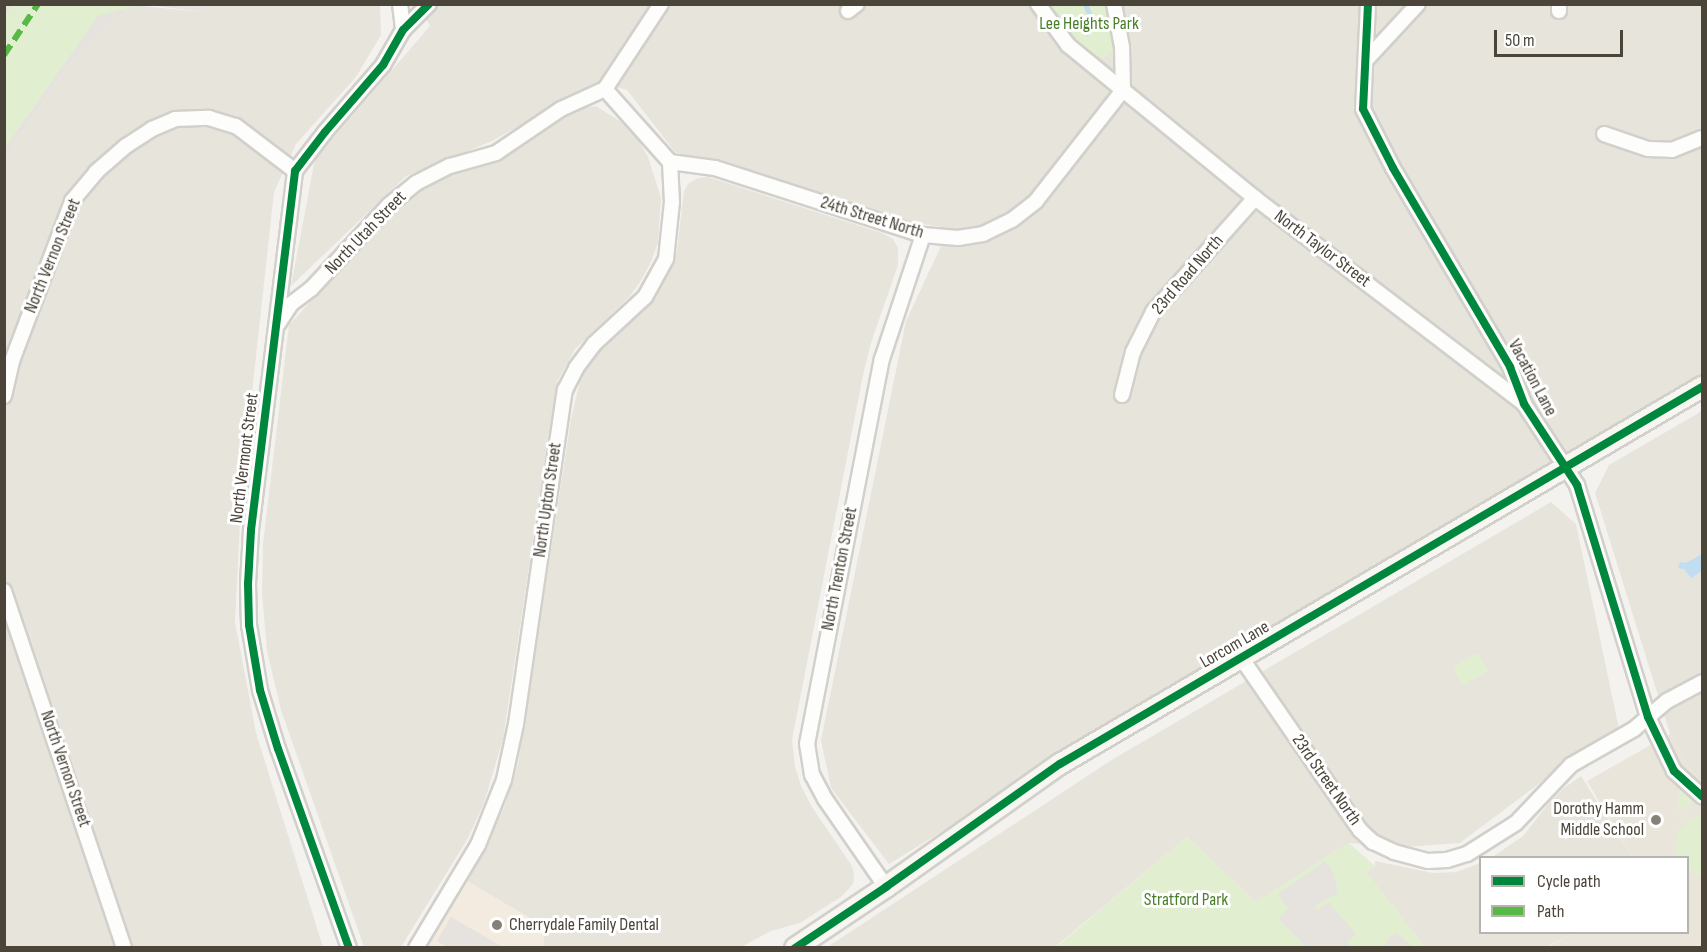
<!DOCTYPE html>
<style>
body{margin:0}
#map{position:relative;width:1707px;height:952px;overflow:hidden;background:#f4f2ee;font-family:"Sofia Sans Condensed",sans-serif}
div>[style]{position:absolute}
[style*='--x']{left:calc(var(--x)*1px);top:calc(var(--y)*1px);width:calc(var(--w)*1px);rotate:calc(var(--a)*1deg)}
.residential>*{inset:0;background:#e7e4dc}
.commercial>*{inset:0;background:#f3ebdf}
.industrial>*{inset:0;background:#e6e2de}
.education>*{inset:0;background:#eae5da}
.green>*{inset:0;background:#e1eecf;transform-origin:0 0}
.parking>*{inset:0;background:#e6e3df}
.water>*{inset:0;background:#c0ddf1}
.stream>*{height:5px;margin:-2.5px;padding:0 2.5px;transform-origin:2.5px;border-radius:2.5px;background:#c0ddf1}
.roads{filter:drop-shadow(2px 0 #d2d0cb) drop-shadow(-2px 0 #d2d0cb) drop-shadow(0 2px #d2d0cb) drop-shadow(0 -2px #d2d0cb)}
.street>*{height:14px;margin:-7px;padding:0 7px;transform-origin:7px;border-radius:7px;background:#fdfdfc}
.secondary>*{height:20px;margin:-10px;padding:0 10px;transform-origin:10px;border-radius:10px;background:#f7f6f1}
.quiet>*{height:6px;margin-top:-3px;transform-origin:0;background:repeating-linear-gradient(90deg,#58b947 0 12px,transparent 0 18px)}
.cycleway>*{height:8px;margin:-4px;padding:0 4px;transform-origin:4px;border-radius:4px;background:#00873e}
.dots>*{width:16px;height:16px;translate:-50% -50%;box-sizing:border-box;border:3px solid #fff;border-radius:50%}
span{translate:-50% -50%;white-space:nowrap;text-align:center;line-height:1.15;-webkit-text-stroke:6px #fff;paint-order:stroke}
.park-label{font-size:18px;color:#4a7f2a}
.street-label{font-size:18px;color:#4b4439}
.poi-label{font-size:18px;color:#4b4439}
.right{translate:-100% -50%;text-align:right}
.left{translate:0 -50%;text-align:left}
.frame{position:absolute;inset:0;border:6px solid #4b4439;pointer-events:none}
.legend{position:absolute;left:1479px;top:856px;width:210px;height:78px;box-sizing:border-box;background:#fff;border:2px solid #b7b4b0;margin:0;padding:8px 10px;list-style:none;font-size:18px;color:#4b4439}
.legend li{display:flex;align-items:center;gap:12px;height:30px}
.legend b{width:30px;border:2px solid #b7b4b0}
.scale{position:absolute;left:1494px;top:30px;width:129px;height:27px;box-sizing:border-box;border:3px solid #4b4439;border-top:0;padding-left:8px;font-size:18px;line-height:21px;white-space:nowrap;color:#4b4439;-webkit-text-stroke:4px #fff;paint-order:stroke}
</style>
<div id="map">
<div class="residential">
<i style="clip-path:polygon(204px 4px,380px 5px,381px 35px,356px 77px,296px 144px,274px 192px,242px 484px,235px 622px,256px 733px,323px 947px,5px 948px,5px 158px,67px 67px,132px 5px,203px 12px)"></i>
<i style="clip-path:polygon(419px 5px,1702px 5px,1702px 374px,1296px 614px,889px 864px,831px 788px,821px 740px,906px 321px,949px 229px,900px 219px,675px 152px,627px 90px,599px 82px,492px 141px,406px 176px,291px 286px,315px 159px,430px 26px)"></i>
<i style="clip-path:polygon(596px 106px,621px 122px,639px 141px,648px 157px,661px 198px,658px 242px,651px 262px,640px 282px,630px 296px,575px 349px,557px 382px,503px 739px,484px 803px,468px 838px,401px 947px,364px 947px,281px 710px,267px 651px,262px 593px,263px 544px,289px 325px,407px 196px,428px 182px,456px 173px,571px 110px)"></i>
<i style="clip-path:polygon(708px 177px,882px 233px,893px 239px,898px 248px,898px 265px,871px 343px,863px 375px,792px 740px,795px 767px,801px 786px,812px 807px,852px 866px,854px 874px,853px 884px,841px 897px,800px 923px,771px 931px,741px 947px,544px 948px,543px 926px,467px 881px,504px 808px,518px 764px,571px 419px,580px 381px,587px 367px,600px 352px,654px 300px,672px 267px,677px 251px,684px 191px,689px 183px,698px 178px)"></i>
<i style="clip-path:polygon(1702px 411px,1702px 782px,1689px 768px,1670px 734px,1595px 493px,1609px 465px)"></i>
<i style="clip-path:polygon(1551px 502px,1576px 524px,1619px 729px,1564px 765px,1460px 843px,1405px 847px,1349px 843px,1256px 902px,1187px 837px,1055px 947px,826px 948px,1110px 761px)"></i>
<i style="clip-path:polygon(1581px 776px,1632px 857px,1491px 858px,1523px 836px,1549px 803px,1564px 788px)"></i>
<i style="clip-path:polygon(1375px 861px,1433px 873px,1456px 872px,1480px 863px,1480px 932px,1572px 933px,1547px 947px,1425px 947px,1366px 872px,1375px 866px)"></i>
</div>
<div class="commercial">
<i style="clip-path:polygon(467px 881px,543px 927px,544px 947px,426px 948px)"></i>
</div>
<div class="industrial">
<i style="clip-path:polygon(5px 5px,132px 5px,67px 67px,5px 158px)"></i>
<i style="clip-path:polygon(149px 5px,204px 5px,203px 12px)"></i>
</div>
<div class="education">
<i style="clip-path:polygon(1670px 734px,1689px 768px,1702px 782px,1702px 947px,1547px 948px,1572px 933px,1688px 932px,1688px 858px,1632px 857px,1587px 781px)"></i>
</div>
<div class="green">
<i style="clip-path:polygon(12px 5px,140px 5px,98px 16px,5px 148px,5px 15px)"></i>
<i style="clip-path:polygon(1048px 5px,1106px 5px,1113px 53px,1102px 58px,1087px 50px,1070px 33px)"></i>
<i style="left:1478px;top:653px;width:21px;height:29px;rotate:61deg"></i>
<i style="clip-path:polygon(1680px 786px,1696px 801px,1678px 811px,1679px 788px)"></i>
<i style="clip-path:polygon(1702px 816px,1702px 878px,1688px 871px,1688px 858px,1676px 857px,1675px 849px,1679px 830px,1688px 821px)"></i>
<i style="clip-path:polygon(1187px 837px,1256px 902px,1349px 843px,1375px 866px,1366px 872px,1425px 947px,1055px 948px)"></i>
</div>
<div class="parking">
<i style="clip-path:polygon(1325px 861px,1333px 872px,1338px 893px,1314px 906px,1317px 910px,1328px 902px,1356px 934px,1347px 942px,1352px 947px,1306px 947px,1279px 919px,1288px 909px,1278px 894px)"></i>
<i style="clip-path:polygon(451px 917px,503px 947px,447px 947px,437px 941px)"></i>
<i style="clip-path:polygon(1397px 933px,1413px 947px,1383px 947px,1390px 937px)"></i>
</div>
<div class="water">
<i style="clip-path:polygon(1702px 554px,1702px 571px,1691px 578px,1684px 569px,1678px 568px,1680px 562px,1686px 563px)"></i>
</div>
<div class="stream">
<i style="--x:1085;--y:4;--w:13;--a:67"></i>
<i style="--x:1090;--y:16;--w:17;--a:100"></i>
</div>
<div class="roads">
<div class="street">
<i style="--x:400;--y:4;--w:26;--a:83"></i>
<i style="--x:1038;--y:4;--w:51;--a:53.8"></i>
<i style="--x:1068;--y:45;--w:242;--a:39.3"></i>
<i style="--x:1255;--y:198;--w:339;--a:37.4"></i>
<i style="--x:1368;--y:4;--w:105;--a:92.7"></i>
<i style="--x:1363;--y:109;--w:66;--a:63"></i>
<i style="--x:1393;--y:168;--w:231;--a:59.5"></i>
<i style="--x:1510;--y:367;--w:40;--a:69"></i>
<i style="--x:1524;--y:404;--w:97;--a:56.8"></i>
<i style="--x:1577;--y:485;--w:243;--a:73"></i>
<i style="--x:1648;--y:717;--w:60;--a:64.3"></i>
<i style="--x:1674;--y:771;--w:38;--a:42"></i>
<i style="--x:848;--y:11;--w:11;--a:-38"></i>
<i style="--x:1559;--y:11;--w:7;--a:-90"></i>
<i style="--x:1367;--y:59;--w:75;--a:-47.2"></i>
<i style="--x:1604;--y:134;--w:46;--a:18.8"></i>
<i style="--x:1648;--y:149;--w:24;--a:2"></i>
<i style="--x:1672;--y:150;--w:32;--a:-22"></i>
<i style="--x:670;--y:162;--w:45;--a:7.6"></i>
<i style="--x:715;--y:168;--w:219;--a:17.9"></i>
<i style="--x:923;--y:235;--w:35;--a:5"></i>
<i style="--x:958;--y:238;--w:25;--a:-9"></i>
<i style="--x:983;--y:234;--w:32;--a:-26"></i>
<i style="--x:1012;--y:220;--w:31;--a:-38"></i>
<i style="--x:1036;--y:201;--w:141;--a:-51.9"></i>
<i style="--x:1123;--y:90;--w:43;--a:-91.3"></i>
<i style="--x:1122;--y:47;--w:44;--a:-100.5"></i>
<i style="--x:278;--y:324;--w:24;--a:-57"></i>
<i style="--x:291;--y:304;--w:25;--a:-37"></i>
<i style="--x:311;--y:289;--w:115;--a:-47.1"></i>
<i style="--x:389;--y:205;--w:35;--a:-39"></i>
<i style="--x:416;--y:183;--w:38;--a:-27"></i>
<i style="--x:450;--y:166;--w:48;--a:-15.8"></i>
<i style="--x:496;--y:153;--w:78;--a:-34.1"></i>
<i style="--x:561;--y:109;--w:48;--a:-24.4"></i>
<i style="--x:605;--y:89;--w:102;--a:-56.6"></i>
<i style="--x:1122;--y:395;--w:44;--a:-75.7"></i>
<i style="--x:1133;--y:352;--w:45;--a:-63.4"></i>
<i style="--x:1153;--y:312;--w:153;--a:-48.2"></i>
<i style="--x:4;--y:396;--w:36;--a:-77"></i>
<i style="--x:12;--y:361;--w:171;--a:-69.4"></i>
<i style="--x:72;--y:201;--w:38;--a:-50"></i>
<i style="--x:96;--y:172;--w:40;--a:-41"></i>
<i style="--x:126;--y:146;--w:31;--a:-33"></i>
<i style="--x:152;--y:129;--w:25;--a:-23"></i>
<i style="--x:175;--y:119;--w:34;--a:-2"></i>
<i style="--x:209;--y:118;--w:28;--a:17"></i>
<i style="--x:236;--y:126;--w:74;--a:37.3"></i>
<i style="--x:4;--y:591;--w:377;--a:71.4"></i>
<i style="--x:1242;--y:659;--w:208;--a:55.4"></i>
<i style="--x:1360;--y:830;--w:18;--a:43"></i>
<i style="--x:1373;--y:842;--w:23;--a:25"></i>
<i style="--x:1394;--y:852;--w:35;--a:15"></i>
<i style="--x:1428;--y:861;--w:19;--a:-3"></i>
<i style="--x:1447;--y:860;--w:21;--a:-17"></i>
<i style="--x:1467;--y:854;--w:58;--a:-32.3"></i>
<i style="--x:1516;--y:823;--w:80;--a:-46.5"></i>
<i style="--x:1571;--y:765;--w:73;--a:-29.7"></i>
<i style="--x:1634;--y:729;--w:43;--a:-40.3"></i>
<i style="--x:1667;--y:701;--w:40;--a:-28"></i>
<i style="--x:886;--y:887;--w:107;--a:-124.7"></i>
<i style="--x:825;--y:799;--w:27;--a:-118"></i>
<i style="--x:812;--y:775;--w:31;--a:-99"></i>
<i style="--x:807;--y:744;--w:392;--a:-79"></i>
<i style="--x:882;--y:359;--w:131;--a:-71.7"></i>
<i style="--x:349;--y:948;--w:211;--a:-109.6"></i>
<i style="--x:278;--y:749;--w:62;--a:-107"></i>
<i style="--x:260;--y:690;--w:66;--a:-99.6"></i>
<i style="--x:249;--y:625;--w:41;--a:-91.4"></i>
<i style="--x:248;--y:584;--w:54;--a:-86.8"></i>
<i style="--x:251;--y:530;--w:362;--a:-83"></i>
<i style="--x:295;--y:171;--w:49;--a:-52.4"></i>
<i style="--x:325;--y:132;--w:89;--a:-49.1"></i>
<i style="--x:383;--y:65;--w:40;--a:-60.3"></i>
<i style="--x:403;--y:30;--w:37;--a:-45"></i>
<i style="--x:416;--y:948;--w:120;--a:-59"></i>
<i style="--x:478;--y:845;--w:70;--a:-68.2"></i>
<i style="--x:504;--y:780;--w:57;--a:-77.9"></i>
<i style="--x:516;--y:724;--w:338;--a:-81.7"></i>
<i style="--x:565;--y:390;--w:25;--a:-63"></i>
<i style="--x:576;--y:368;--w:30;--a:-53"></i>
<i style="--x:594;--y:344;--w:69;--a:-42.7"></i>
<i style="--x:645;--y:297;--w:43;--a:-61.1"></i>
<i style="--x:666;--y:259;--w:57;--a:-84"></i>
<i style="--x:672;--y:202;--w:40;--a:-92.9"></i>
<i style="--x:670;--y:162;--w:98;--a:-131.7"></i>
</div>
<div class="secondary">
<i style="--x:795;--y:948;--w:110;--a:-33.8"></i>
<i style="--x:886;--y:887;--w:213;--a:-35.3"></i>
<i style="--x:1060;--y:764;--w:745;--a:-30.42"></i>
</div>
</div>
<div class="quiet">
<i style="--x:4;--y:55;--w:61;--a:-56.3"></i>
</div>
<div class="cycleway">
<i style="--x:1368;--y:4;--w:105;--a:92.7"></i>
<i style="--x:1363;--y:109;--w:66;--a:63"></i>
<i style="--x:1393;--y:168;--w:231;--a:59.5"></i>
<i style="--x:1510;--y:367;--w:40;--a:69"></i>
<i style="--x:1524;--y:404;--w:97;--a:56.8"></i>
<i style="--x:1577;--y:485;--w:243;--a:73"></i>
<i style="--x:1648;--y:717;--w:60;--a:64.3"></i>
<i style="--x:1674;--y:771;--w:38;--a:42"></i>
<i style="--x:349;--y:948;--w:211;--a:-109.6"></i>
<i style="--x:278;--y:749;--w:62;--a:-107"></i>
<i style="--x:260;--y:690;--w:66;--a:-99.6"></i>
<i style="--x:249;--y:625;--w:41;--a:-91.4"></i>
<i style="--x:248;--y:584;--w:54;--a:-86.8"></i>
<i style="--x:251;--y:530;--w:362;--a:-83"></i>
<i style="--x:295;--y:171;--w:49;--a:-52.4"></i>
<i style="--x:325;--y:132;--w:89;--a:-49.1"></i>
<i style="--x:383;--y:65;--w:40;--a:-60.3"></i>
<i style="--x:403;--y:30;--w:37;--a:-45"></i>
<i style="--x:795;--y:948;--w:110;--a:-33.8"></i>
<i style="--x:886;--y:887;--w:213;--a:-35.3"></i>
<i style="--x:1060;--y:764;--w:745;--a:-30.42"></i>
</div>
<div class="dots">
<i style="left:1656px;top:820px;background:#868178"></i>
<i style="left:497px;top:925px;background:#868178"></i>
</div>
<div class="park-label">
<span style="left:1089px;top:24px">Lee Heights Park</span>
<span style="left:1186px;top:900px">Stratford Park</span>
</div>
<div class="street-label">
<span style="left:872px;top:218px;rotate:17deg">24th Street North</span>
<span style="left:366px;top:233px;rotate:-46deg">North Utah Street</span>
<span style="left:1322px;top:249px;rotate:37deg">North Taylor Street</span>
<span style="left:53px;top:256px;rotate:-68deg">North Vernon Street</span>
<span style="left:1188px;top:275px;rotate:-49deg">23rd Road North</span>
<span style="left:1532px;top:378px;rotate:62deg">Vacation Lane</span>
<span style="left:245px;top:458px;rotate:-83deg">North Vermont Street</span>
<span style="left:548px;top:500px;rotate:-82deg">North Upton Street</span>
<span style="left:840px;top:569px;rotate:-79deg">North Trenton Street</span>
<span style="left:1235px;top:645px;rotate:-30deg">Lorcom Lane</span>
<span style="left:65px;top:769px;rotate:71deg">North Vernon Street</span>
<span style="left:1326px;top:780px;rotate:55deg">23rd Street North</span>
</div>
<div class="poi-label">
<span class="right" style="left:1644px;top:820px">Dorothy Hamm<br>Middle School</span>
<span class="left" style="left:509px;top:925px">Cherrydale Family Dental</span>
</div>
<div class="frame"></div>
<ul class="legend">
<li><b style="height:8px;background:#00873e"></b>Cycle path</li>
<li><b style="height:8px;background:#58b947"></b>Path</li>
</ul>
<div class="scale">50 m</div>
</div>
